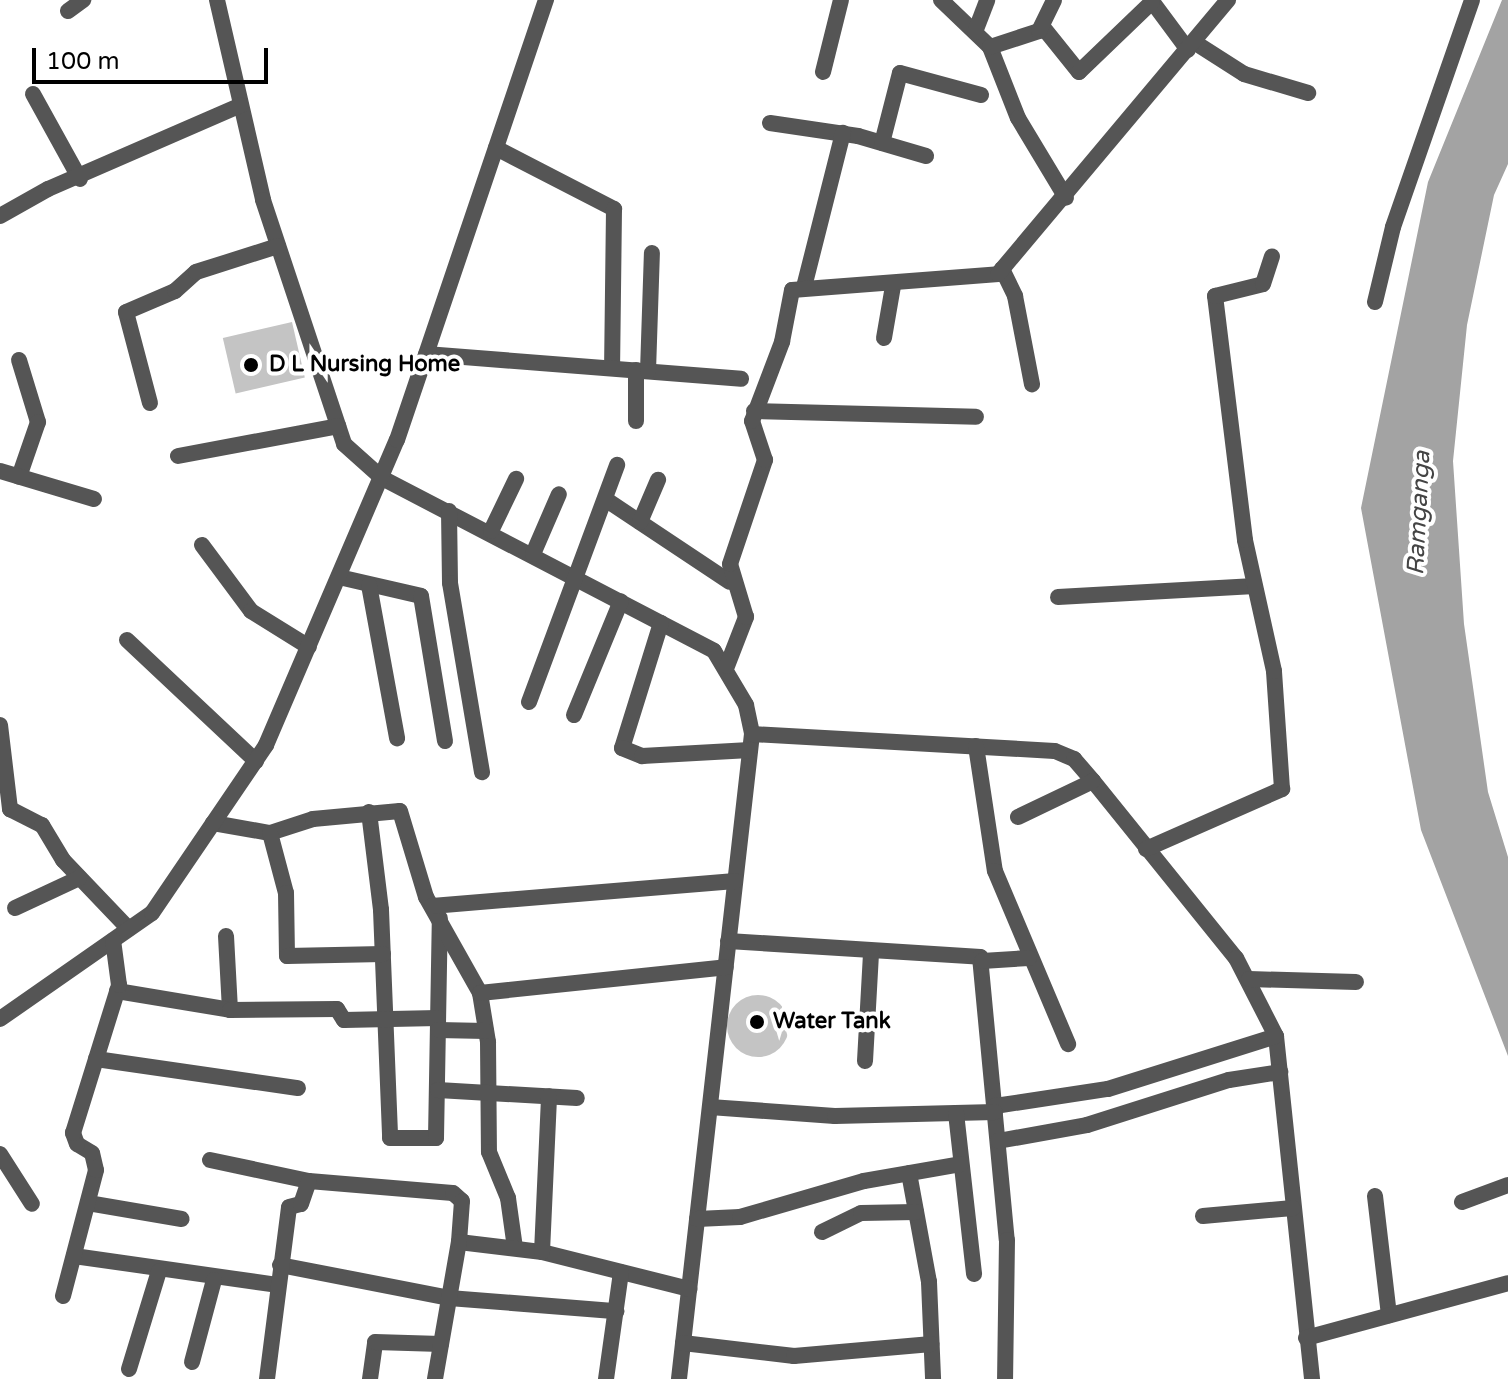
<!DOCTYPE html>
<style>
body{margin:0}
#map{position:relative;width:1508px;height:1379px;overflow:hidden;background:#fff;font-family:"Varela Round",sans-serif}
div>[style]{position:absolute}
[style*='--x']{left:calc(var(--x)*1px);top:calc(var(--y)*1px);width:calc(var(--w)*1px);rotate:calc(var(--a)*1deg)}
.water>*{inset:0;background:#a3a3a3}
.building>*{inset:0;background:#c4c4c4;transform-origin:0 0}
.round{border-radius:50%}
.minor>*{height:16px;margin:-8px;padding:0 8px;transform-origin:8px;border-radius:8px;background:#555}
.dots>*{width:22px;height:22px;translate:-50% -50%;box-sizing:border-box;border:4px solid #fff;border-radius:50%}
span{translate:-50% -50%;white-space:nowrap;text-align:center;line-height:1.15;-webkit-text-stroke:8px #fff;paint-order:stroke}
.poi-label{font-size:22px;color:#000;font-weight:700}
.left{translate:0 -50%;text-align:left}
.water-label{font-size:24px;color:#444;font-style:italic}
.scale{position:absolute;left:32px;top:48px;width:236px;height:36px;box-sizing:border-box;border:4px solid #000;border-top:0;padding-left:10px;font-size:24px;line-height:28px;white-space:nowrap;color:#000;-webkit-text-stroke:6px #fff;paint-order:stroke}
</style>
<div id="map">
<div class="water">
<i style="clip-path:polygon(1502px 0,1508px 0,1508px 164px,1494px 195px,1467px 325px,1453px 461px,1464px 624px,1488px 792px,1508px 857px,1508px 1056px,1421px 830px,1361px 508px,1428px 182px)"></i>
</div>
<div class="building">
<i style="left:292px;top:322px;width:57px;height:71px;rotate:77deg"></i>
<i class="round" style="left:727px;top:995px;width:62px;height:62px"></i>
</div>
<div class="minor">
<i style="--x:217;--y:0;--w:205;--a:77"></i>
<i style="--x:263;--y:200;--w:257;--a:71.6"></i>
<i style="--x:344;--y:444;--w:51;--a:41.8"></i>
<i style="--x:382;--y:478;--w:374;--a:27.5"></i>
<i style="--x:714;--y:651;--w:63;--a:59.3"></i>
<i style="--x:746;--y:705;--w:30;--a:78"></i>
<i style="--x:752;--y:734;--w:649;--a:96.46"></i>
<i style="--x:941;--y:0;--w:68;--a:43.8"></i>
<i style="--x:990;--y:47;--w:76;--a:68.5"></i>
<i style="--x:1018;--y:118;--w:93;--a:59"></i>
<i style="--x:1151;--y:0;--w:62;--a:53.5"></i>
<i style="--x:68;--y:11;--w:19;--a:-36"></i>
<i style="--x:1042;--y:26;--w:59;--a:51.2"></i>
<i style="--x:1079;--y:72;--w:101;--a:-43.8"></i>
<i style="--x:975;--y:32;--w:34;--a:-69"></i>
<i style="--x:1194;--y:42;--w:59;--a:32.6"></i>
<i style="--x:1244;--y:74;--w:67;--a:16.5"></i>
<i style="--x:990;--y:47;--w:52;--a:-18.1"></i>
<i style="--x:1039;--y:31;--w:34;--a:-64"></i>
<i style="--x:823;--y:72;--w:74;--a:-76"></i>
<i style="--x:33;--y:94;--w:97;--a:61.1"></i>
<i style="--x:770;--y:123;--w:89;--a:8.4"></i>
<i style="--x:858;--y:136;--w:71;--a:16.4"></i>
<i style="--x:882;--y:143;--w:72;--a:-75.6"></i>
<i style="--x:900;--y:73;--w:84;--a:15.2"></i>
<i style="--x:496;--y:148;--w:133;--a:27.3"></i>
<i style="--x:614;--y:209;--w:157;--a:90.7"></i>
<i style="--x:0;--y:216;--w:55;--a:-29.4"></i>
<i style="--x:48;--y:189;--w:210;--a:-23.5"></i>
<i style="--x:1002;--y:269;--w:30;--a:64"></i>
<i style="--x:1015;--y:296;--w:90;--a:79.1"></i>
<i style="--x:804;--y:287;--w:159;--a:-75.8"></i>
<i style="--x:1375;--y:302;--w:77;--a:-76.5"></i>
<i style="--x:1393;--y:227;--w:240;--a:-70.8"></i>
<i style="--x:884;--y:338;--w:53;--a:-80.2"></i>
<i style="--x:426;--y:354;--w:316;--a:4.5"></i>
<i style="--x:19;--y:360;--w:65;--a:73"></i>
<i style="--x:38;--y:422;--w:58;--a:109.1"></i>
<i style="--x:636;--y:370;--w:51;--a:90"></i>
<i style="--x:648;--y:371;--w:118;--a:-88.1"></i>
<i style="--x:150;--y:403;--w:94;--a:-104.8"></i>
<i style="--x:126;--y:312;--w:53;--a:-23.2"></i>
<i style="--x:175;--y:291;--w:28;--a:-42"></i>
<i style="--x:196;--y:272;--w:86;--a:-17.6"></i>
<i style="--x:754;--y:411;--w:222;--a:1.5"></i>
<i style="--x:178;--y:456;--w:163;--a:-10.6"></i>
<i style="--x:0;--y:471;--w:98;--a:16.6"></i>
<i style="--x:608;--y:501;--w:146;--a:33.6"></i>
<i style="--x:449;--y:511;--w:72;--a:89.2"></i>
<i style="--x:450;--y:583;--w:192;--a:80.4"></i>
<i style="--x:640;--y:522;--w:46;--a:-66.8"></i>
<i style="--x:491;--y:531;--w:58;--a:-64.3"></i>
<i style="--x:202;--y:545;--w:82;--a:53.4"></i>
<i style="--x:251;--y:611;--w:68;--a:31.8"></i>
<i style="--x:533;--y:554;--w:65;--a:-66.6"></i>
<i style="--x:339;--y:577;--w:84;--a:13"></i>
<i style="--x:421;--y:596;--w:147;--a:80.6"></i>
<i style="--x:369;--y:585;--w:156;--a:79.6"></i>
<i style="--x:1058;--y:597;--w:197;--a:-3.2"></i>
<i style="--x:661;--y:623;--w:131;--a:107.3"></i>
<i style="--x:622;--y:748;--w:22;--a:22"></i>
<i style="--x:642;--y:756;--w:108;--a:-3.2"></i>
<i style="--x:127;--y:640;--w:177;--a:43.2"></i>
<i style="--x:727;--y:666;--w:53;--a:-68.8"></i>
<i style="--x:746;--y:617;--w:55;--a:-106.8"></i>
<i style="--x:730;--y:564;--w:110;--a:-71.4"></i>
<i style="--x:765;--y:460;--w:41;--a:-108.4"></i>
<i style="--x:752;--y:421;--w:85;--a:-69.2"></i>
<i style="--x:782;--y:342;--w:53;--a:-79.1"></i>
<i style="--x:792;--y:290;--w:207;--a:-4.4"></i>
<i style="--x:998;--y:274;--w:358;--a:-50"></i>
<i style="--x:529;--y:702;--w:253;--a:-69.6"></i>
<i style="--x:574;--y:715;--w:123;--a:-67.6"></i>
<i style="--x:0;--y:725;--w:85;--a:83.2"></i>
<i style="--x:10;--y:809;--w:36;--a:27"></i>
<i style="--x:42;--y:825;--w:41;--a:59"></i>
<i style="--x:63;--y:860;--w:95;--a:46.3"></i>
<i style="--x:752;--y:734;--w:303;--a:3.2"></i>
<i style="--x:1055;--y:751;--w:21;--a:23"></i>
<i style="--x:1074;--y:759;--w:29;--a:49"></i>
<i style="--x:1093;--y:781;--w:228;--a:51.1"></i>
<i style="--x:1236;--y:958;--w:88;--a:62.9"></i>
<i style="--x:1276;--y:1036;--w:345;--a:84"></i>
<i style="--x:976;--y:746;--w:126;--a:81.4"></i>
<i style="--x:995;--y:871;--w:188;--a:67.1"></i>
<i style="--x:369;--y:812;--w:99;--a:83"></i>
<i style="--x:381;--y:910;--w:228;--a:87.7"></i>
<i style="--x:390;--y:1138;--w:46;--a:0"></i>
<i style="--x:436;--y:1138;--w:220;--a:-89"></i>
<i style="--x:1018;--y:817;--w:83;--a:-25.6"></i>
<i style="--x:213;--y:823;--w:58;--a:10"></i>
<i style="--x:270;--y:833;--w:45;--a:-18"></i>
<i style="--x:313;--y:819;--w:87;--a:-5.3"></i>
<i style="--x:400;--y:811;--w:90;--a:73.2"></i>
<i style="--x:426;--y:897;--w:110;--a:60.6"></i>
<i style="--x:480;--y:993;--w:50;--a:80.7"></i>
<i style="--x:488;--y:1042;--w:110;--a:89.5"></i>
<i style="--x:489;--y:1152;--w:50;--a:67.6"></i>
<i style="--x:508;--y:1198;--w:50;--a:82"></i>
<i style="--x:270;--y:833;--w:62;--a:75.1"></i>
<i style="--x:286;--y:893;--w:63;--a:89.1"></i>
<i style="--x:287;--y:956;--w:96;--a:-1.2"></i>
<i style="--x:1146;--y:849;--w:149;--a:-23.8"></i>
<i style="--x:1282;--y:789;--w:118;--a:-93.9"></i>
<i style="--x:1274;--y:671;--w:134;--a:-102.5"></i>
<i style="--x:1245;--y:540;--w:246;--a:-97"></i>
<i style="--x:1215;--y:296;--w:49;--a:-14"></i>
<i style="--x:1263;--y:284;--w:29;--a:-72"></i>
<i style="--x:432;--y:906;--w:304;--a:-4.7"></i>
<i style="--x:15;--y:908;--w:71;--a:-25.1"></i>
<i style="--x:226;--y:936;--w:74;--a:86.9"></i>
<i style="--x:728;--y:941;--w:253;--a:3.6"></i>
<i style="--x:980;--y:957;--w:284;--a:84.6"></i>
<i style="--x:1007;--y:1240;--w:139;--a:90.8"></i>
<i style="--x:982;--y:961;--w:47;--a:-3.7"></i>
<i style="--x:1249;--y:979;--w:107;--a:1.6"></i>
<i style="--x:117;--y:991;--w:115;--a:9.5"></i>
<i style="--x:230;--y:1010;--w:107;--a:-0.5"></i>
<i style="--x:337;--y:1009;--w:13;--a:58"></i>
<i style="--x:344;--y:1020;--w:94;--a:-1.2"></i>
<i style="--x:480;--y:993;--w:247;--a:-6"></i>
<i style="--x:0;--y:1019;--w:185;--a:-34.9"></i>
<i style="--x:152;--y:913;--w:203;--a:-55.8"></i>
<i style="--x:266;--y:745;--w:332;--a:-66.8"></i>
<i style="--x:397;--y:440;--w:465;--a:-71.3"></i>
<i style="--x:438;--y:1030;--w:48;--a:1.2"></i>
<i style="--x:96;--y:1059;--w:204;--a:8.2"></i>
<i style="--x:865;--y:1061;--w:109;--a:-86.8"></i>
<i style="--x:438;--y:1090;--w:139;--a:3.3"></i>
<i style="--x:995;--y:1106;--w:114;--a:-8.6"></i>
<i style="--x:1108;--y:1089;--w:176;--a:-17.5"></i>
<i style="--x:710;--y:1107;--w:125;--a:4.1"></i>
<i style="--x:835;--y:1116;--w:160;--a:-1.4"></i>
<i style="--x:956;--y:1113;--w:162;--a:83.6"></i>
<i style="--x:998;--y:1141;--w:90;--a:-10.2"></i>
<i style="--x:1087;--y:1125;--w:149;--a:-17.6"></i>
<i style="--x:1229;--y:1080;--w:52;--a:-8.9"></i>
<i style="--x:0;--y:1154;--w:59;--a:57.4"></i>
<i style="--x:210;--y:1160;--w:101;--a:12"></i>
<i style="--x:309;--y:1181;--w:144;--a:4.8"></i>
<i style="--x:453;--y:1193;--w:12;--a:42"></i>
<i style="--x:462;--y:1201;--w:41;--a:94.2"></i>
<i style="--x:459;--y:1242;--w:84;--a:6.9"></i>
<i style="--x:542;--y:1252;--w:152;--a:14.1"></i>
<i style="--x:909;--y:1173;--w:111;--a:79.6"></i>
<i style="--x:929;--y:1282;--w:97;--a:87.6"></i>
<i style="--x:1375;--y:1196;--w:120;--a:83.3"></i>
<i style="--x:1462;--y:1202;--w:49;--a:-20.3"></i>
<i style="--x:88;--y:1203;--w:95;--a:9.7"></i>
<i style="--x:1203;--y:1216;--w:90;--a:-5.1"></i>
<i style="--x:697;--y:1219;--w:43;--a:-2.7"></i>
<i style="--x:740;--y:1217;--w:129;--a:-16.2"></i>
<i style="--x:864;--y:1181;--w:98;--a:-9.9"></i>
<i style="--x:822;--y:1232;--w:43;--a:-26"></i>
<i style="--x:861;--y:1213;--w:55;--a:-1"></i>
<i style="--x:542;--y:1252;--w:156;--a:-87.4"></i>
<i style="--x:74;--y:1256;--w:205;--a:8.1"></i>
<i style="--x:280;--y:1265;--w:172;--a:11"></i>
<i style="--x:449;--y:1298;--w:168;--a:4.5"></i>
<i style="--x:63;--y:1296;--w:130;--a:-75.3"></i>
<i style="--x:96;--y:1170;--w:17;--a:-103"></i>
<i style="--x:92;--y:1153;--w:17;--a:-149"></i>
<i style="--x:77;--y:1144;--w:12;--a:-110"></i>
<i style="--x:73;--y:1133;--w:155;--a:-72.7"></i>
<i style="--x:119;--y:985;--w:45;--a:-97.6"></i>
<i style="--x:1306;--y:1338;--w:209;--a:-15.2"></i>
<i style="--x:683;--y:1343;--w:112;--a:6.7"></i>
<i style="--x:794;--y:1356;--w:138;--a:-5"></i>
<i style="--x:192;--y:1362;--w:85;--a:-75"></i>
<i style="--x:129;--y:1369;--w:102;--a:-73"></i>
<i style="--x:267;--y:1379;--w:173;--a:-82.7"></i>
<i style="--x:289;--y:1207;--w:12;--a:-14"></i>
<i style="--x:301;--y:1204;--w:24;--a:-71"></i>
<i style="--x:370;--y:1379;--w:37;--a:-82"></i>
<i style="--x:375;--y:1342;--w:66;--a:1.7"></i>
<i style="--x:435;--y:1379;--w:139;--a:-80.1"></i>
<i style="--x:606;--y:1379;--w:108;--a:-82"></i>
</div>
<div class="dots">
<i style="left:251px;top:365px;background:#000"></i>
<i style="left:757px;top:1022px;background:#000"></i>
</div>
<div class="poi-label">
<span class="left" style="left:269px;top:365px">D L Nursing Home</span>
<span class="left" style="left:773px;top:1022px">Water Tank</span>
</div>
<div class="water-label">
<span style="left:1419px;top:513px;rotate:-87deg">Ramganga</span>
</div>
<div class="scale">100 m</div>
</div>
